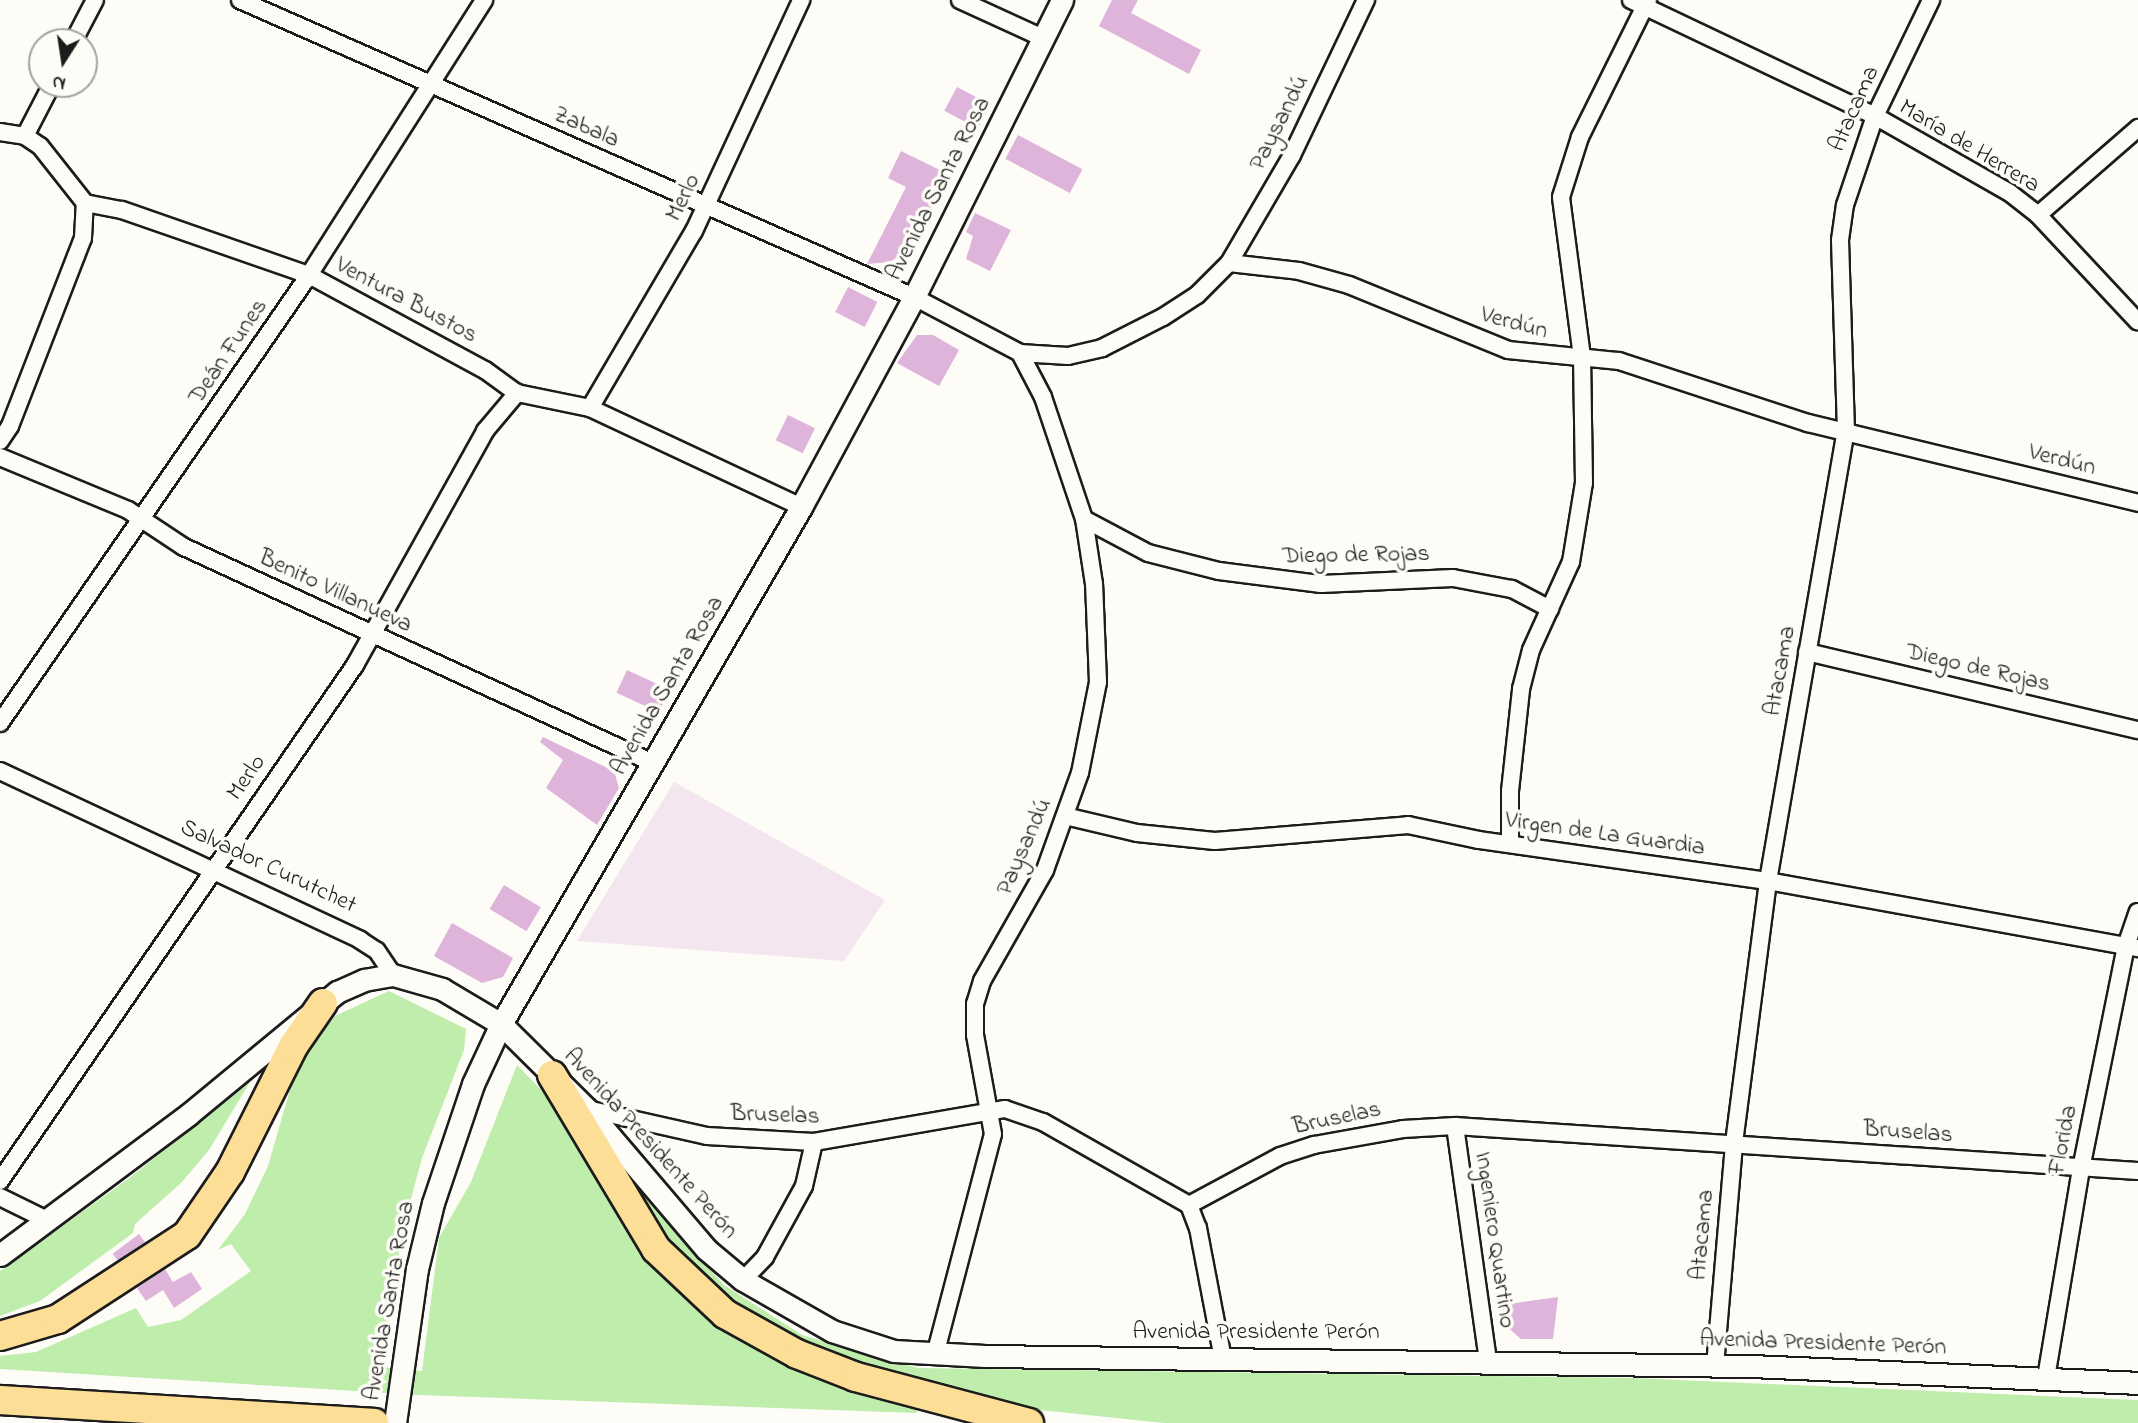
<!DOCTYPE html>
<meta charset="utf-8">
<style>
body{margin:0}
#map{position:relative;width:2138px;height:1423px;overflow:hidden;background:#fdfcf7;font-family:"Indie Flower",sans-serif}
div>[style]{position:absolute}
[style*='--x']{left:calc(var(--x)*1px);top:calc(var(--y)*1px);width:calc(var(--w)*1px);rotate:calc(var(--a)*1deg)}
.built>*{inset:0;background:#f4e6ee}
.green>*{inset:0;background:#bfedab}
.building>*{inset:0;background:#deb4da;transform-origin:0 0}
.roads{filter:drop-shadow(2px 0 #1c1c1c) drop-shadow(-2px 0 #1c1c1c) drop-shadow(0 2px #1c1c1c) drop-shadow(0 -2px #1c1c1c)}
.street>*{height:16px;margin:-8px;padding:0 8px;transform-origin:8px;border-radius:8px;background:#fdfcf7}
.secondary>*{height:21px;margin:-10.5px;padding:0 10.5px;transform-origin:10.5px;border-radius:10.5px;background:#fdfcf7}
.highway>*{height:28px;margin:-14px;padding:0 14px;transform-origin:14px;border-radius:14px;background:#fcde96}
span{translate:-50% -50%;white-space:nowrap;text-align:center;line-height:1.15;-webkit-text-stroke:7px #fdfcf7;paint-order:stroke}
.street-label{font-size:24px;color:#1c1c1c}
.north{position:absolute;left:28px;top:28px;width:70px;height:70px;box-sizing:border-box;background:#fdfcf7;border:2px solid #a3a29f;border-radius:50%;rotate:192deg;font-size:19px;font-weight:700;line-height:28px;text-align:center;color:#1c1c1c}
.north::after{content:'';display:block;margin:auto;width:24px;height:32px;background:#1c1c1c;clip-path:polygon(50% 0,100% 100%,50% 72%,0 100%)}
</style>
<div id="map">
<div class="built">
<i style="clip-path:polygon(674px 782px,885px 900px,844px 961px,577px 941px)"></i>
</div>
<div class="green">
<i style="clip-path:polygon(389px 991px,466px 1029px,464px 1050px,422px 1158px,404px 1224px,379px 1367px,422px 1371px,439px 1238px,471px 1182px,517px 1065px,572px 1121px,639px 1240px,770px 1353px,873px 1397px,918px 1408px,916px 1413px,420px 1395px,0 1369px,0 1356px,36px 1352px,136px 1308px,148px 1327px,181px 1320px,251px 1271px,231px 1244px,218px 1250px,245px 1214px,268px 1166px,298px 1062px,335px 1016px)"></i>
<i style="clip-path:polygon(250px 1082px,209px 1150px,181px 1183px,135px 1224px,133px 1233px,40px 1301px,0 1316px,0 1271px,128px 1179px)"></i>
<i style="clip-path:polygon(612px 1160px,724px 1285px,802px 1335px,918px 1368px,1633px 1378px,2138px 1400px,2138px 1423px,1164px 1423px,962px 1402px,814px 1353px,725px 1302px,659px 1234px)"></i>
</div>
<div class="building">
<i style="clip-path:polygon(1112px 0,1138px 0,1131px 13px,1201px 50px,1189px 74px,1099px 26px)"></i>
<i style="left:957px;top:87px;width:38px;height:27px;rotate:28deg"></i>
<i style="left:1018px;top:135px;width:73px;height:27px;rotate:28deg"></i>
<i style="clip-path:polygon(901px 151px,948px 174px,918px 234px,902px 254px,890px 262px,867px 264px,906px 187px,888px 178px)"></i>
<i style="clip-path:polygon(975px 213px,1011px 230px,990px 271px,966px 259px,973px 236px,966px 232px)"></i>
<i style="left:848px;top:287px;width:33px;height:28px;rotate:27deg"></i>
<i style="clip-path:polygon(917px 335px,933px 335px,959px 350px,939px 386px,897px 363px)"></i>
<i style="left:788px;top:415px;width:30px;height:28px;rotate:26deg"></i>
<i style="left:627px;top:670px;width:47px;height:25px;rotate:25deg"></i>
<i style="clip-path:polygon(543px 737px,614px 771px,619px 788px,597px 825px,546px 788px,563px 760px,540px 742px)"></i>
<i style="left:504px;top:885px;width:43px;height:28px;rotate:31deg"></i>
<i style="clip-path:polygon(452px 923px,513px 958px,503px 977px,482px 983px,434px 956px)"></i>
<i style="left:139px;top:1234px;width:10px;height:33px;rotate:53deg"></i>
<i style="clip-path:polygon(165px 1269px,173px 1282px,191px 1272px,202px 1289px,174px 1308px,163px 1290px,146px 1301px,137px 1288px)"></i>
<i style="clip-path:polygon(1558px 1297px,1553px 1339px,1521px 1339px,1506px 1326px,1502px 1305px)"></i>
</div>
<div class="roads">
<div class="street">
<i style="--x:240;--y:0;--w:737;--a:23.78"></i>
<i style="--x:914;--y:297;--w:120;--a:27.8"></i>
<i style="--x:1020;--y:353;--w:48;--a:3.6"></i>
<i style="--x:1068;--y:356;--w:35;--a:-13"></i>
<i style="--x:1102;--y:348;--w:68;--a:-26.9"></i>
<i style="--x:1163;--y:317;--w:40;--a:-32.9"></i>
<i style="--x:1197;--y:295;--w:45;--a:-45"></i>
<i style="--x:1229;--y:263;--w:70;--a:6.5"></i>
<i style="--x:1299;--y:271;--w:52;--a:15.6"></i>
<i style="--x:1349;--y:285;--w:172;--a:22.2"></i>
<i style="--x:1508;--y:350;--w:112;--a:5.7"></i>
<i style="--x:1619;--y:361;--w:199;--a:18.2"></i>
<i style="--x:1808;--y:423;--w:340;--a:13.6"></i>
<i style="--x:960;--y:0;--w:91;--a:24.6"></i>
<i style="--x:1631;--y:0;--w:270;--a:25.4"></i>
<i style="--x:1875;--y:116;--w:155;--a:29.7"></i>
<i style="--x:2010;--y:193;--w:36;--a:38"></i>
<i style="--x:2038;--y:215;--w:146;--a:46.9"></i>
<i style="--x:73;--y:42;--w:47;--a:-62.4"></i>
<i style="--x:0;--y:132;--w:25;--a:9"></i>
<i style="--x:25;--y:136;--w:18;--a:34"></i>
<i style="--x:40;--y:146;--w:73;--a:51.7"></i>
<i style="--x:85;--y:203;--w:38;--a:11"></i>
<i style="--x:122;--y:210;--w:198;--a:19.2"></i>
<i style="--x:309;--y:275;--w:200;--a:28.4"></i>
<i style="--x:485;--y:370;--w:39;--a:36"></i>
<i style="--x:517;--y:393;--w:75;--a:11.6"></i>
<i style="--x:590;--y:408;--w:233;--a:25.1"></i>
<i style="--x:25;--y:136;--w:59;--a:-62.6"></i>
<i style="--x:2038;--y:215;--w:133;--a:-41"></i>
<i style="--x:1229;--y:263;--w:125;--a:-59.7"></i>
<i style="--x:1292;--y:155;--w:172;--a:-64.5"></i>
<i style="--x:590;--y:408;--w:205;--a:-59.6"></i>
<i style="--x:694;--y:231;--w:255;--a:-65.1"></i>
<i style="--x:0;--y:441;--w:18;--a:-56"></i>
<i style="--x:10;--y:426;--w:182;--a:-68.8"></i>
<i style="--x:76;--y:256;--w:19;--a:-69"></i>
<i style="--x:83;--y:238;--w:35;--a:-87"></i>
<i style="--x:0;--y:457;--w:139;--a:22.5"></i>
<i style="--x:128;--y:510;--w:67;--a:33.5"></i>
<i style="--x:184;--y:547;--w:519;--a:24.74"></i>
<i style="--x:1084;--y:519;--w:72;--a:28"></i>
<i style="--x:1148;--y:553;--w:73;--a:14.2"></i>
<i style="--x:1219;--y:571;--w:103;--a:7.3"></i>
<i style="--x:1321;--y:584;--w:132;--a:-2.6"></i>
<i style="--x:1453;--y:578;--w:60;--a:10.6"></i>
<i style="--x:1512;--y:589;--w:43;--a:27.8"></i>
<i style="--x:1807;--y:652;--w:340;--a:13.3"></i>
<i style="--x:0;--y:723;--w:544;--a:-55.4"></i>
<i style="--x:309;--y:275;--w:326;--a:-57.5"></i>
<i style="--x:0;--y:771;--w:398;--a:25.1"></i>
<i style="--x:360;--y:940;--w:20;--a:33"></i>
<i style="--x:377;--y:951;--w:29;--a:56"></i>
<i style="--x:1065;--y:816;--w:74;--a:13.3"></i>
<i style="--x:1137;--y:833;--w:78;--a:5.9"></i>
<i style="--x:1215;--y:841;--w:194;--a:-4.7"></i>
<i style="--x:1408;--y:825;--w:73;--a:11.9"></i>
<i style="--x:1479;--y:840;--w:292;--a:8.1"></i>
<i style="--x:1768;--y:881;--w:376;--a:10.3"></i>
<i style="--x:1510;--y:844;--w:53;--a:-90"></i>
<i style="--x:1510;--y:791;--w:103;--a:-83.8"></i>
<i style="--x:1521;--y:689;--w:40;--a:-75.6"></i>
<i style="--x:1531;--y:650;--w:97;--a:-65.6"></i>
<i style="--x:1571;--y:562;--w:80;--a:-80.7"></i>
<i style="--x:1584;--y:483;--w:126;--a:-90.9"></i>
<i style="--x:1582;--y:357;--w:161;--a:-97.5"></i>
<i style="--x:1561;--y:197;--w:63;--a:-72.4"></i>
<i style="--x:1580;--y:137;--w:153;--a:-63.6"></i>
<i style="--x:587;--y:1109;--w:123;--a:12.7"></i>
<i style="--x:707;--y:1136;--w:107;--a:3.2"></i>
<i style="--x:814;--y:1142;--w:194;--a:-9.8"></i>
<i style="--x:1005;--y:1109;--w:40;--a:18.9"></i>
<i style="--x:1043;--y:1122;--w:168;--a:29.6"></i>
<i style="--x:1455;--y:1126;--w:237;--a:82"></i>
<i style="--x:0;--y:1181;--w:626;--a:-55.47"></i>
<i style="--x:355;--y:665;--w:268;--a:-60.9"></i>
<i style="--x:485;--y:431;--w:50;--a:-49.9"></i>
<i style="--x:0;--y:1197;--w:55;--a:26.1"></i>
<i style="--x:1189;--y:1205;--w:103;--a:-28.3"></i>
<i style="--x:1280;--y:1156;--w:36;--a:-18"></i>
<i style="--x:1314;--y:1145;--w:90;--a:-10.2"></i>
<i style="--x:1403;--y:1129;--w:52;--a:-3.3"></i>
<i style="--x:1455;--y:1126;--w:684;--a:3.77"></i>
<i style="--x:1189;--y:1205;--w:25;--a:69"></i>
<i style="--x:1198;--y:1228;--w:133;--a:79.2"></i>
<i style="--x:743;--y:1280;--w:32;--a:-46"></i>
<i style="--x:765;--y:1257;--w:81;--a:-61.2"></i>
<i style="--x:804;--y:1186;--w:45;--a:-77.2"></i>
<i style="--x:935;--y:1355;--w:228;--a:-75.3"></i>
<i style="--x:993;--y:1134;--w:101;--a:-100.3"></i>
<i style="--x:975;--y:1035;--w:31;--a:-90"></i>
<i style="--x:975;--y:1004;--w:24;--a:-73"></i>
<i style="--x:982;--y:981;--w:128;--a:-60.4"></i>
<i style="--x:1045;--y:870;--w:103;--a:-70.2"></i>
<i style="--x:1080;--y:773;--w:93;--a:-78.8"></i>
<i style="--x:1098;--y:682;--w:98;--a:-92.3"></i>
<i style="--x:1094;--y:584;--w:66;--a:-98.7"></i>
<i style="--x:1084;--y:519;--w:129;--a:-108.6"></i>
<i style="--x:1043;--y:397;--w:50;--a:-117.6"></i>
<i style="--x:1715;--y:1366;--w:224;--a:-85.1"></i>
<i style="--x:1734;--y:1143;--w:264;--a:-82.6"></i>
<i style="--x:1768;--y:881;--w:457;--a:-80.2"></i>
<i style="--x:1846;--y:431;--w:191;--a:-91.8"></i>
<i style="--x:1840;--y:240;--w:35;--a:-82"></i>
<i style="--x:1845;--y:205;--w:94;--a:-71.4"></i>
<i style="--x:1875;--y:116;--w:129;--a:-64.2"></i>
<i style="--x:2046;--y:1378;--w:212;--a:-80.5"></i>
<i style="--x:2081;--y:1169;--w:227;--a:-78.6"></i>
<i style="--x:2126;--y:946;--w:36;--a:-71"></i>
</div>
<div class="secondary">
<i style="--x:0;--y:1255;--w:236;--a:-36.7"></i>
<i style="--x:189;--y:1114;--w:192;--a:-39.5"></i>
<i style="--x:337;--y:992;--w:30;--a:-24"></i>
<i style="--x:364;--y:980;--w:29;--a:-10"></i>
<i style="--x:393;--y:975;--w:51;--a:15.9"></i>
<i style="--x:442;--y:989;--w:69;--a:30.7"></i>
<i style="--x:501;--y:1024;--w:121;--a:44.7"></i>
<i style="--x:587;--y:1109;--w:184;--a:49.6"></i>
<i style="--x:706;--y:1249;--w:48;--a:40"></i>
<i style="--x:743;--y:1280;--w:103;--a:29.8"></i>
<i style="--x:832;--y:1331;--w:65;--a:17.9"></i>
<i style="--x:894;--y:1351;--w:91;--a:3.1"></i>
<i style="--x:985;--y:1356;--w:766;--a:0.75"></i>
<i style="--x:1751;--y:1366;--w:387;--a:2.5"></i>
<i style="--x:395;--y:1423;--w:156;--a:-81.9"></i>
<i style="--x:417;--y:1269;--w:68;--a:-76.4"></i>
<i style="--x:433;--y:1203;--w:126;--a:-71.4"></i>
<i style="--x:473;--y:1084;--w:66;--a:-65"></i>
<i style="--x:501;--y:1024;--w:598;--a:-59.87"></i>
<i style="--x:801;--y:507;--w:238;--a:-61.7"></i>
<i style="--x:914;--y:297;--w:332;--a:-63.5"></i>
</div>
<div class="highway">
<i style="--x:552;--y:1075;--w:203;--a:59.1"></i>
<i style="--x:656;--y:1249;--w:95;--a:43.3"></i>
<i style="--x:725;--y:1314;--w:82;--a:29.1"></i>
<i style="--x:797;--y:1354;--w:63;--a:21.3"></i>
<i style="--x:856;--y:1377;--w:179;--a:14.9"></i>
<i style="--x:0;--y:1336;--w:60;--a:-16.3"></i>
<i style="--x:58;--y:1319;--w:154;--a:-33.1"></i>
<i style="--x:187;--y:1235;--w:76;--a:-55.7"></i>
<i style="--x:230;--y:1172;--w:142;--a:-63.3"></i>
<i style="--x:294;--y:1045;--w:51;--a:-55.4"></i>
<i style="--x:0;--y:1400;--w:375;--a:3.5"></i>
</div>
</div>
<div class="street-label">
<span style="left:1855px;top:109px;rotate:-66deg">Atacama</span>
<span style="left:1280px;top:123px;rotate:-63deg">Paysandú</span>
<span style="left:586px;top:128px;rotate:24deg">Zabala</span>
<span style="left:1969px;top:147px;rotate:31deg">María de Herrera</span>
<span style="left:939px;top:189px;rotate:-63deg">Avenida Santa Rosa</span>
<span style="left:684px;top:198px;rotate:-64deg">Merlo</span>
<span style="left:406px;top:301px;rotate:28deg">Ventura Bustos</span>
<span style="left:1514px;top:324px;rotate:15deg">Verdún</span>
<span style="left:229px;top:352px;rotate:-56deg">Deán Funes</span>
<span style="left:2062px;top:461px;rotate:14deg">Verdún</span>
<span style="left:1356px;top:556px;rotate:-1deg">Diego de Rojas</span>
<span style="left:335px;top:592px;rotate:25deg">Benito Villanueva</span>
<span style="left:1978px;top:669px;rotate:13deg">Diego de Rojas</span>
<span style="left:1781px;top:671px;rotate:-80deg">Atacama</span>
<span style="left:668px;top:686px;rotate:-60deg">Avenida Santa Rosa</span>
<span style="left:247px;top:778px;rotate:-55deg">Merlo</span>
<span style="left:1605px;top:835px;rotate:8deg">Virgen de La Guardia</span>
<span style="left:1025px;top:847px;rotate:-66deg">Paysandú</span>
<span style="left:268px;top:867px;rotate:25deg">Salvador Curutchet</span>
<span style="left:775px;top:1116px;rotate:2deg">Bruselas</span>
<span style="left:1337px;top:1119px;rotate:-12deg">Bruselas</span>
<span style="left:1908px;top:1133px;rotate:4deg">Bruselas</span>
<span style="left:2064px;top:1140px;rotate:-79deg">Florida</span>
<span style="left:650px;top:1144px;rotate:48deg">Avenida Presidente Perón</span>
<span style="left:1703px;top:1235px;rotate:-85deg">Atacama</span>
<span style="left:1494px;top:1240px;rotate:82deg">Ingeniero Quartino</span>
<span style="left:390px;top:1301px;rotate:-80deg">Avenida Santa Rosa</span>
<span style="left:1256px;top:1333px">Avenida Presidente Perón</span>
<span style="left:1823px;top:1344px;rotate:2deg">Avenida Presidente Perón</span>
</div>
<div class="north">N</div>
</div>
